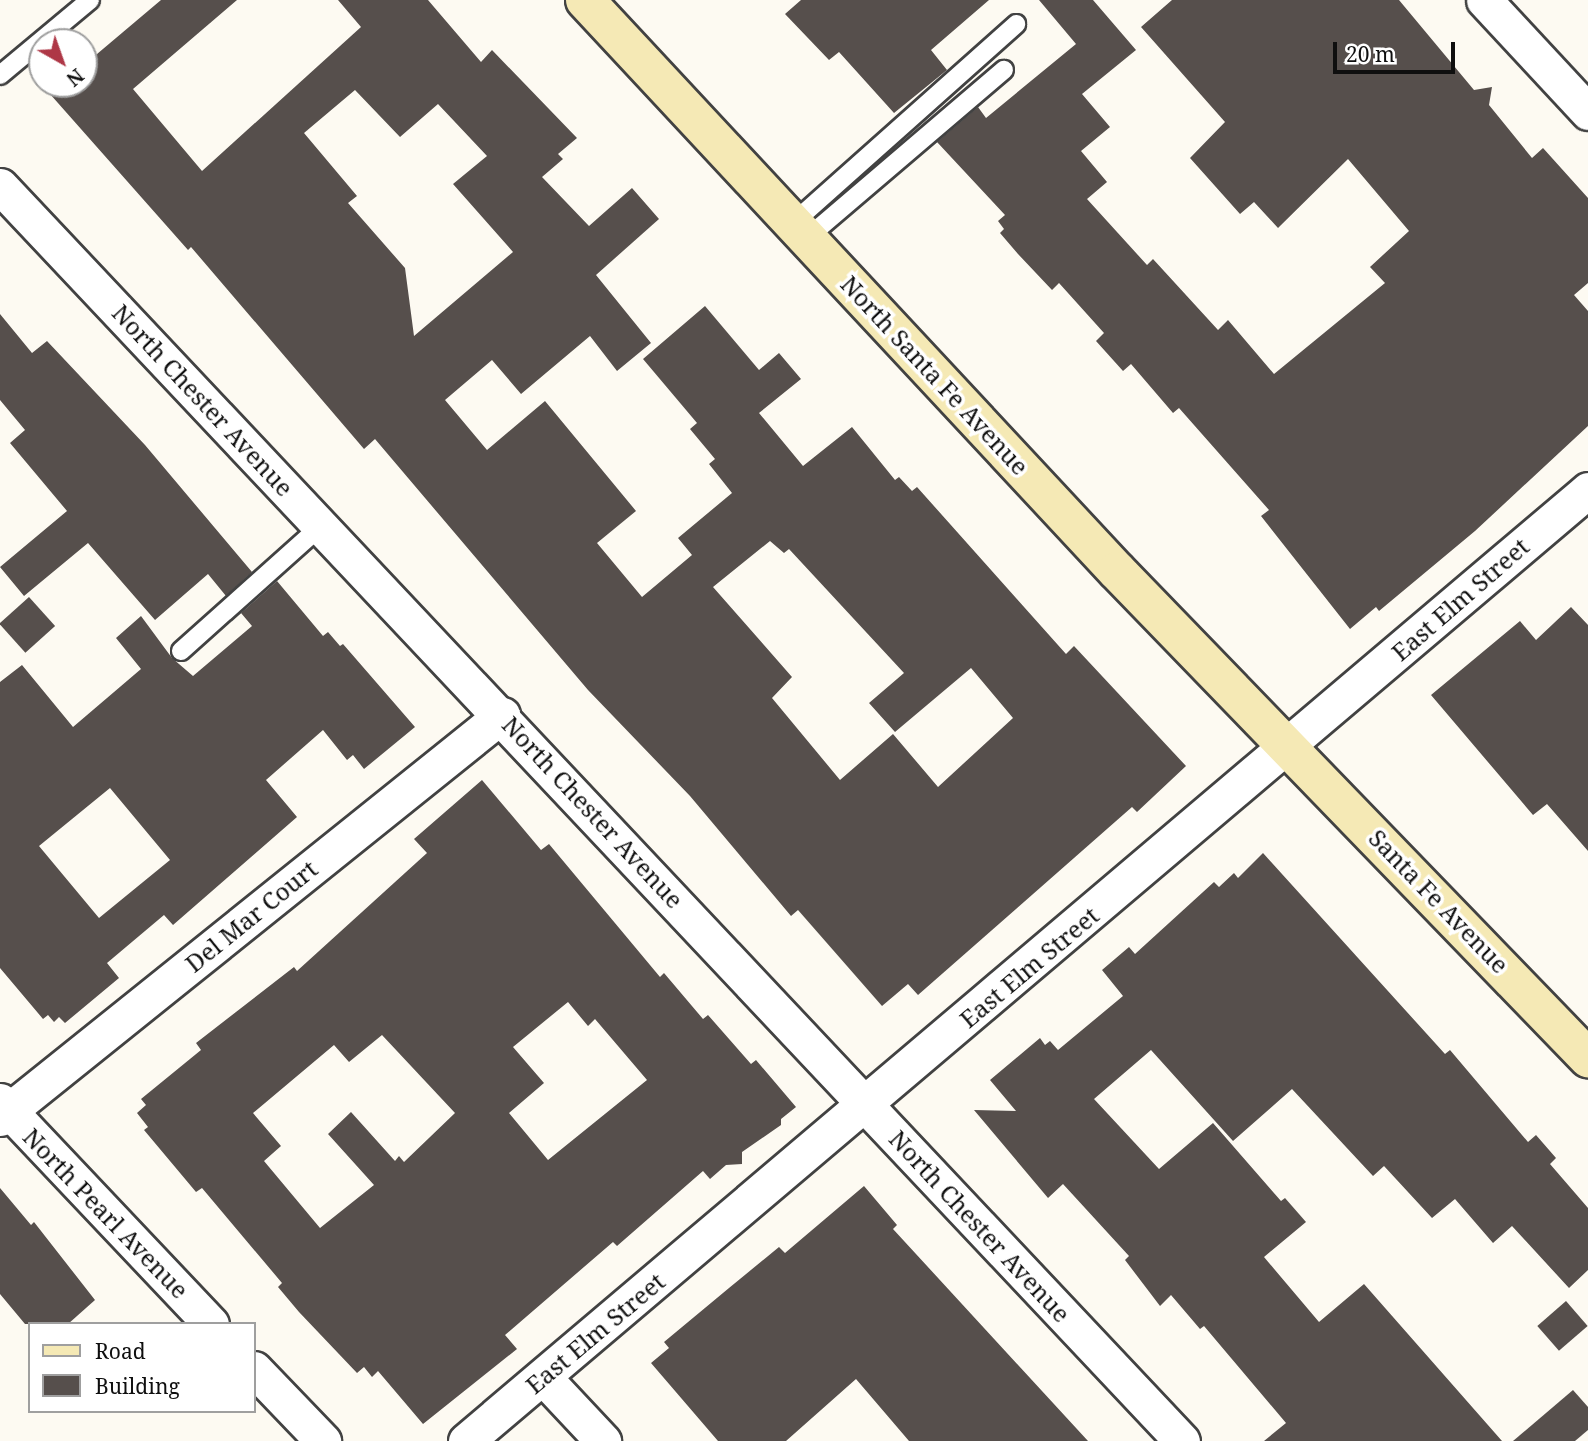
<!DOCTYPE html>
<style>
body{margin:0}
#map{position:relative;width:1588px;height:1441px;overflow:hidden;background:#fdfaf2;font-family:"Noto Serif",serif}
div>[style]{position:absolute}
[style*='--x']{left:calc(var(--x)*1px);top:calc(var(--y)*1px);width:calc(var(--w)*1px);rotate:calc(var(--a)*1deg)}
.building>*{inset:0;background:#564f4c;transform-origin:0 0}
.roads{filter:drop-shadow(2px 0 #424242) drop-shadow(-2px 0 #424242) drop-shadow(0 2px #424242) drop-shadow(0 -2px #424242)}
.service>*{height:18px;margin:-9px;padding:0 9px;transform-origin:9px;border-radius:9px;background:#fff}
.minor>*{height:35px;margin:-17.5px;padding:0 17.5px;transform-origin:17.5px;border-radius:17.5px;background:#fff}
.secondary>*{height:38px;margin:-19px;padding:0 19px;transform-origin:19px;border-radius:19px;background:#f5e9b5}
span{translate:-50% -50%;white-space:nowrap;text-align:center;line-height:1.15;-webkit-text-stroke:7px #fff;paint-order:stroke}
.street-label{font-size:24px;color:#0f0f0f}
.legend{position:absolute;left:28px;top:1322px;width:228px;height:91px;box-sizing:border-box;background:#fff;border:2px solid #9f9f9f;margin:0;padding:9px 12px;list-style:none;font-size:21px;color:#0f0f0f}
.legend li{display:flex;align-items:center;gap:14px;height:35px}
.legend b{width:35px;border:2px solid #9f9f9f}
.north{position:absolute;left:28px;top:28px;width:70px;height:70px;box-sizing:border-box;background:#fff;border:2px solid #9f9f9f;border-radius:50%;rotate:140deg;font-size:19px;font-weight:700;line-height:28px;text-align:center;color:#0f0f0f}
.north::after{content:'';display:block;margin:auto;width:24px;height:32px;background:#ae3746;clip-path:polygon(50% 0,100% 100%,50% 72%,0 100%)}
.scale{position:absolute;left:1333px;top:42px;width:122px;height:32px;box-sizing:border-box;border:4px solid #0f0f0f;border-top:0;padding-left:9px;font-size:21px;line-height:24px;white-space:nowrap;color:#0f0f0f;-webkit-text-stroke:5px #fff;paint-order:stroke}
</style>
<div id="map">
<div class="building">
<i style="clip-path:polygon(evenodd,161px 0,237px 0,133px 89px,202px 171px,361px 27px,338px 0,428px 0,481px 62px,492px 50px,577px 138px,558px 154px,563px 159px,542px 177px,589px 226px,632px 188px,659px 219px,596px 275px,651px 343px,617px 371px,590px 336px,521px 394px,492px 360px,445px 400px,487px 450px,545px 401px,636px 511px,597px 543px,642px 597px,692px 555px,678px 538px,732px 493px,709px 464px,715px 459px,690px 429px,697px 423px,643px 359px,705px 306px,759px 370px,779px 353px,801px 379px,759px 413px,803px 466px,852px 427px,895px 480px,899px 477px,912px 491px,917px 487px,1066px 654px,1074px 646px,1186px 766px,1137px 812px,1132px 807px,918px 995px,908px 984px,882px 1006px,798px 910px,791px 916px,690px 796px,588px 690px,375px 439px,364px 449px,191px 247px,188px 250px,50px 94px,62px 84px,84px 84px,84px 65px,161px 0,355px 90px,400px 137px,438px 104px,487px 156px,453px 184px,513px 252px,414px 336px,405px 268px,348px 203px,357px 196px,304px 133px,355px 90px,161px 0,770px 541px,784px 553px,789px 549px,904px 673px,869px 703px,895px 732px,971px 668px,1013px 718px,938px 787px,893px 734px,840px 780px,772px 698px,792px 677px,713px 587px,770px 541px)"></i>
<i style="clip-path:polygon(801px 0,989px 0,931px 50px,947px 70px,894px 113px,839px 52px,829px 60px,785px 14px)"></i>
<i style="clip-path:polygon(1039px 0,1093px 0,1136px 50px,1082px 94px,1110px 127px,1081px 151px,1107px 182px,1087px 199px,1147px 265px,1153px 259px,1218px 330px,1228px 320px,1274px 374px,1385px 283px,1370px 267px,1409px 231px,1348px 159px,1278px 228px,1254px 202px,1240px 214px,1190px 158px,1225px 122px,1141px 27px,1172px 0,1399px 0,1474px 90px,1492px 87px,1489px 105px,1532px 158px,1543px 148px,1588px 198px,1588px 283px,1574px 295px,1588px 311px,1588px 426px,1475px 531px,1379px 611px,1376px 607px,1350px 629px,1261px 516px,1269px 510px,1179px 408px,1173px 413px,1131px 364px,1123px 371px,1096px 341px,1104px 333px,1059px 283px,1052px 290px,1018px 254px,1000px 233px,1004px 229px,998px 221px,1005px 215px,937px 142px,978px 107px,986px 118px,1076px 44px)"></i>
<i style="clip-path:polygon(0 314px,32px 353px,47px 341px,145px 445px,252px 572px,226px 596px,208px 574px,155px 620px,88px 543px,24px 596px,0 567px,67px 511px,10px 443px,25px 430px,0 400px)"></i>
<i style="clip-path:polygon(evenodd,277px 581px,323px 636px,328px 632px,340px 646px,343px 644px,415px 727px,364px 769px,353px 755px,347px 760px,323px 730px,266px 780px,297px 817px,173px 925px,164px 915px,107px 963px,119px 978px,65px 1023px,59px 1017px,54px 1022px,48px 1015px,43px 1019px,0 968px,0 682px,22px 665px,73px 727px,141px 669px,116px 638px,141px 616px,172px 658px,193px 676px,252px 626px,241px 613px,277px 581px,110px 788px,170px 860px,99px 918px,39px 846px,110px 788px)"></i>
<i style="left:29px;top:597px;width:39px;height:40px;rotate:48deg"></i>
<i style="clip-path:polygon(1571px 607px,1588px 625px,1588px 851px,1547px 804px,1533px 815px,1431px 695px,1520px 621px,1536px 640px)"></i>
<i style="clip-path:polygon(evenodd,482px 780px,541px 850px,549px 844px,660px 977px,664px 973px,703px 1019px,708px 1015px,751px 1064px,756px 1060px,796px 1107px,781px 1119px,781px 1125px,742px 1152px,742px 1164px,726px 1165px,710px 1179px,703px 1171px,617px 1246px,613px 1242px,505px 1335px,517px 1349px,423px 1424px,378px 1371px,372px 1377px,364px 1367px,357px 1373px,299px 1312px,278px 1287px,282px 1283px,202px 1188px,196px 1192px,144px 1130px,148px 1127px,137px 1113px,146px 1105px,141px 1099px,201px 1050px,196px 1043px,294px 967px,297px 971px,427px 853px,414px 839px,482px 780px,568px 1002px,588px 1026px,595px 1019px,647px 1080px,548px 1160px,509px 1113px,544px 1083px,513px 1047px,568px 1002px,482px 780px,382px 1035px,455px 1113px,404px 1162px,399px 1156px,395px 1161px,351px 1112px,328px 1134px,374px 1185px,320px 1228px,264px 1161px,281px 1146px,253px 1113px,334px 1045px,349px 1062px,382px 1035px)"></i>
<i style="clip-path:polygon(1263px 853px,1445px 1054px,1450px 1050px,1528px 1142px,1536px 1135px,1556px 1158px,1550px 1164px,1588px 1208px,1588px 1270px,1569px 1288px,1512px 1226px,1493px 1243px,1455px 1199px,1432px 1218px,1384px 1166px,1373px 1176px,1292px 1089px,1233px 1141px,1151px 1050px,1094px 1099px,1159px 1169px,1213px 1123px,1281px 1201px,1285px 1198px,1306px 1222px,1264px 1257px,1319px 1322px,1364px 1284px,1502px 1441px,1264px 1441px,1286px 1423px,1204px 1326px,1200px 1329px,1171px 1295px,1160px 1306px,1125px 1260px,1129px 1256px,1063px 1184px,1048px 1198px,974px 1110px,1016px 1111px,990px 1080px,1040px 1038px,1045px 1045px,1050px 1041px,1058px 1050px,1123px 996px,1102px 970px,1129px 947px,1135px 954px,1214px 882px,1219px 887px,1234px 873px,1238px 878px)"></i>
<i style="clip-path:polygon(864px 1186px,897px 1225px,893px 1229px,1088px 1441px,909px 1441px,856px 1379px,786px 1441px,718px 1441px,651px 1363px,669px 1348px,664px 1342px,729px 1288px,779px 1247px,785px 1253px)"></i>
<i style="clip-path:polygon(0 1188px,31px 1225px,34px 1222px,95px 1300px,68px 1324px,25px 1324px,0 1294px)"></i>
<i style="left:1566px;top:1301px;width:33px;height:38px;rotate:49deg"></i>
<i style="clip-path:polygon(1573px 1390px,1588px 1407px,1588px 1430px,1575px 1441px,1513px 1441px)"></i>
</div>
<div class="roads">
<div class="service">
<i style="--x:0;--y:75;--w:117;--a:-39.8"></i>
<i style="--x:793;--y:223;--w:299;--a:-41.7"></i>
<i style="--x:807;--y:238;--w:259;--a:-40.5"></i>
<i style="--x:181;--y:651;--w:189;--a:-41.8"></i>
</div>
<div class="minor">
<i style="--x:1484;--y:0;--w:153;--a:47.1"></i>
<i style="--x:0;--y:186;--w:1724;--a:46.72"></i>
<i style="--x:0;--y:1101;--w:307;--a:46.6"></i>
<i style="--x:0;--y:1118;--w:644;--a:-38.76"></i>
<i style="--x:254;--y:1369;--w:100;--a:46.2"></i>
<i style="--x:543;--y:1377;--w:88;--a:46.8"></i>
<i style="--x:466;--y:1441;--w:1471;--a:-40.28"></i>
</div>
<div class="secondary">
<i style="--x:585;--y:0;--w:780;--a:47.03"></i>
<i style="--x:1117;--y:571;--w:678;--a:45.96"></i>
</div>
</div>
<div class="street-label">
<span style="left:935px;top:375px;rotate:47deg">North Santa Fe Avenue</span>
<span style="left:203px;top:400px;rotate:47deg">North Chester Avenue</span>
<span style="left:1460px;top:599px;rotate:-41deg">East Elm Street</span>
<span style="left:593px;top:812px;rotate:47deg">North Chester Avenue</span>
<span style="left:1439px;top:901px;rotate:46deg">Santa Fe Avenue</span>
<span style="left:251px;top:916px;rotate:-39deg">Del Mar Court</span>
<span style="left:1029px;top:967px;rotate:-40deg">East Elm Street</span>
<span style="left:106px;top:1213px;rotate:46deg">North Pearl Avenue</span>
<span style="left:980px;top:1226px;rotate:47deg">North Chester Avenue</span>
<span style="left:595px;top:1333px;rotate:-40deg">East Elm Street</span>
</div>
<ul class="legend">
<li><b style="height:9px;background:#f5e9b5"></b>Road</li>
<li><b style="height:19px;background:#564f4c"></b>Building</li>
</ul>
<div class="north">N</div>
<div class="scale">20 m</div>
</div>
